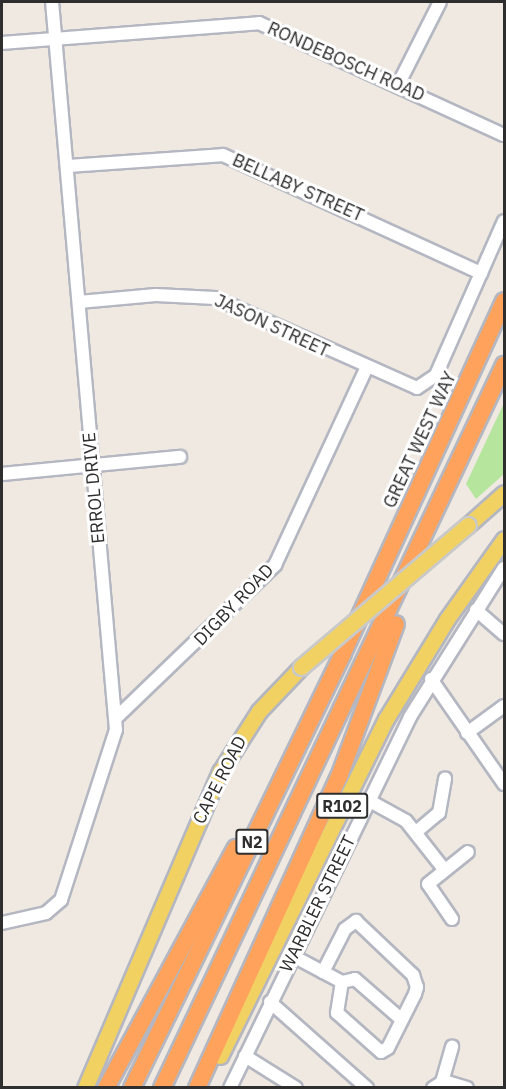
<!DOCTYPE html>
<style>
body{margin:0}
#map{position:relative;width:506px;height:1089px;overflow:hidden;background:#efe9e1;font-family:"IBM Plex Sans",sans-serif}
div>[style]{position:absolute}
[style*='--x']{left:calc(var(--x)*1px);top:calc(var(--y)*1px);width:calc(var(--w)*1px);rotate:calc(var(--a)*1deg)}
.green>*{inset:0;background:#b6e59e}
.roads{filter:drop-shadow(2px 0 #b4b7c1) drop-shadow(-2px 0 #b4b7c1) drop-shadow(0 2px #b4b7c1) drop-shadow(0 -2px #b4b7c1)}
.minor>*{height:12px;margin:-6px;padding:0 6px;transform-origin:6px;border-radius:6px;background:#fff}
.major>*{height:15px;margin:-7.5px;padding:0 7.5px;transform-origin:7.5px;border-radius:7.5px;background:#f2d163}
.highway>*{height:16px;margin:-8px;padding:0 8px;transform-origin:8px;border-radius:8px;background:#ffa35c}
.bridges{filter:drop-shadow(2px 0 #c9c9c9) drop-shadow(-2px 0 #c9c9c9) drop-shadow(0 2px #c9c9c9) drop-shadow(0 -2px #c9c9c9)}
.major-bridge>*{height:15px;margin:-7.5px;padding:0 7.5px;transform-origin:7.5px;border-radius:7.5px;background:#f2d163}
span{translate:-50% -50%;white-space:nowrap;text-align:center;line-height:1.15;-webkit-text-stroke:6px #fff;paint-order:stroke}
.shield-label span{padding:2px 4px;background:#fff;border:2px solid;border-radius:4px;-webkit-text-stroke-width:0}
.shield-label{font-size:16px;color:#2e2e2e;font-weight:700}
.street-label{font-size:18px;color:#2e2e2e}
.frame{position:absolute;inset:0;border:3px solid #2e2e2e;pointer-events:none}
</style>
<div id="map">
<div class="green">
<i style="clip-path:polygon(504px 403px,504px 474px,476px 499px,466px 484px)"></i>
</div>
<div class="roads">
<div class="minor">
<i style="--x:2;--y:43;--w:258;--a:-4.4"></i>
<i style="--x:259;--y:23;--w:269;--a:24.6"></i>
<i style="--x:398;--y:85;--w:93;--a:-63.2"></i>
<i style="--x:67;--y:166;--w:156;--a:-4"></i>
<i style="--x:223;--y:155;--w:284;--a:24.6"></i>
<i style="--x:79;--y:302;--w:77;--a:-5.2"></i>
<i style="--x:156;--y:295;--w:59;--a:2.9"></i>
<i style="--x:215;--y:298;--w:221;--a:24"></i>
<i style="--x:417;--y:388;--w:23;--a:-34"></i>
<i style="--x:436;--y:375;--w:168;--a:-66.2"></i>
<i style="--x:2;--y:474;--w:179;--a:-5.5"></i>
<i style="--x:476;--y:610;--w:37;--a:41"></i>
<i style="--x:431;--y:679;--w:128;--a:55.2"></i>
<i style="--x:116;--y:718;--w:221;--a:-43.9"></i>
<i style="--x:275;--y:565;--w:216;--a:-65.1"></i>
<i style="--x:467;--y:733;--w:46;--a:-36.1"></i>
<i style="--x:368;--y:800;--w:43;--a:28.9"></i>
<i style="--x:406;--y:821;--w:60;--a:51.8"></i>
<i style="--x:416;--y:832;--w:30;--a:-40"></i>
<i style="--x:439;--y:813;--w:35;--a:-80"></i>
<i style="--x:452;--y:919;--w:42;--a:-124.4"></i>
<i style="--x:428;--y:884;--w:51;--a:-38.7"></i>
<i style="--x:2;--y:923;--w:45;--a:-12.8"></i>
<i style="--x:46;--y:913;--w:20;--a:-41"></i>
<i style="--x:61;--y:900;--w:179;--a:-72.1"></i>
<i style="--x:116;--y:730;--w:731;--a:-95.02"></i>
<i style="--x:293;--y:956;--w:34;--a:28"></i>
<i style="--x:342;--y:982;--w:21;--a:-152"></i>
<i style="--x:323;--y:972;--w:48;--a:-62.9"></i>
<i style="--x:345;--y:929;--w:14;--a:-36"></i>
<i style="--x:356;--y:921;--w:79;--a:43.5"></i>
<i style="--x:413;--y:975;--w:13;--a:72"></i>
<i style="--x:417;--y:987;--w:7;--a:106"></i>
<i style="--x:415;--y:994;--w:60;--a:116.6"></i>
<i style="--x:388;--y:1048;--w:8;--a:150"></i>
<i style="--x:381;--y:1052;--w:59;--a:-138.4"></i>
<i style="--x:337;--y:1013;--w:31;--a:-81"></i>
<i style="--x:342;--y:982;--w:13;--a:-13"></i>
<i style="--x:355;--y:979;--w:62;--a:41.1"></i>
<i style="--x:270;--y:1002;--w:130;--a:41.6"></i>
<i style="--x:245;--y:1056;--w:60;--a:32.1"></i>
<i style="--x:442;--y:1082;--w:37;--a:-74"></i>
<i style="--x:230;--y:1088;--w:412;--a:-64.1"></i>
<i style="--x:410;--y:717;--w:176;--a:-57.8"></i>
<i style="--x:433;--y:1088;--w:13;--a:-32"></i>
<i style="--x:444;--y:1081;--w:24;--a:17"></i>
</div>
<div class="major">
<i style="--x:468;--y:525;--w:48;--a:-41.6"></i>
<i style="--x:220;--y:1056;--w:376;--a:-63.8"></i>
<i style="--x:386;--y:719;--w:117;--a:-58.6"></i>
<i style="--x:447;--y:619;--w:98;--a:-54.5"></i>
<i style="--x:85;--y:1088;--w:344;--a:-66.9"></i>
<i style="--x:220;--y:772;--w:72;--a:-57.4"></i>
<i style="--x:259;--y:711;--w:61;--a:-46.3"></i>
</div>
<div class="highway">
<i style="--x:106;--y:1088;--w:273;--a:-61.6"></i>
<i style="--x:132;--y:1088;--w:483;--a:-64.1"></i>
<i style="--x:343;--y:653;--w:387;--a:-65.4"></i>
<i style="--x:162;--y:1088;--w:800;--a:-64.68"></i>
<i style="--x:197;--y:1088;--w:342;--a:-65.5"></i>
<i style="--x:339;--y:777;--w:163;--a:-69.6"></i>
</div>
</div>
<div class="bridges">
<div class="major-bridge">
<i style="--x:301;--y:667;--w:219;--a:-40.4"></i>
</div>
</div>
<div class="shield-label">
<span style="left:342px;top:806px">R102</span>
<span style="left:252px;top:842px">N2</span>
</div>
<div class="street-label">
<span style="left:346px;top:62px;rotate:24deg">RONDEBOSCH ROAD</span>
<span style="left:298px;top:188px;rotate:24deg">BELLABY STREET</span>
<span style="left:272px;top:326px;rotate:25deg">JASON STREET</span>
<span style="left:420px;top:440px;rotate:-65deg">GREAT WEST WAY</span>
<span style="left:94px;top:488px;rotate:-95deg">ERROL DRIVE</span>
<span style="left:234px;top:605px;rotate:-46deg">DIGBY ROAD</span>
<span style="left:220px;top:780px;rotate:-63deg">CAPE ROAD</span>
<span style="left:318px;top:904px;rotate:-64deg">WARBLER STREET</span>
</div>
<div class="frame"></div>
</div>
